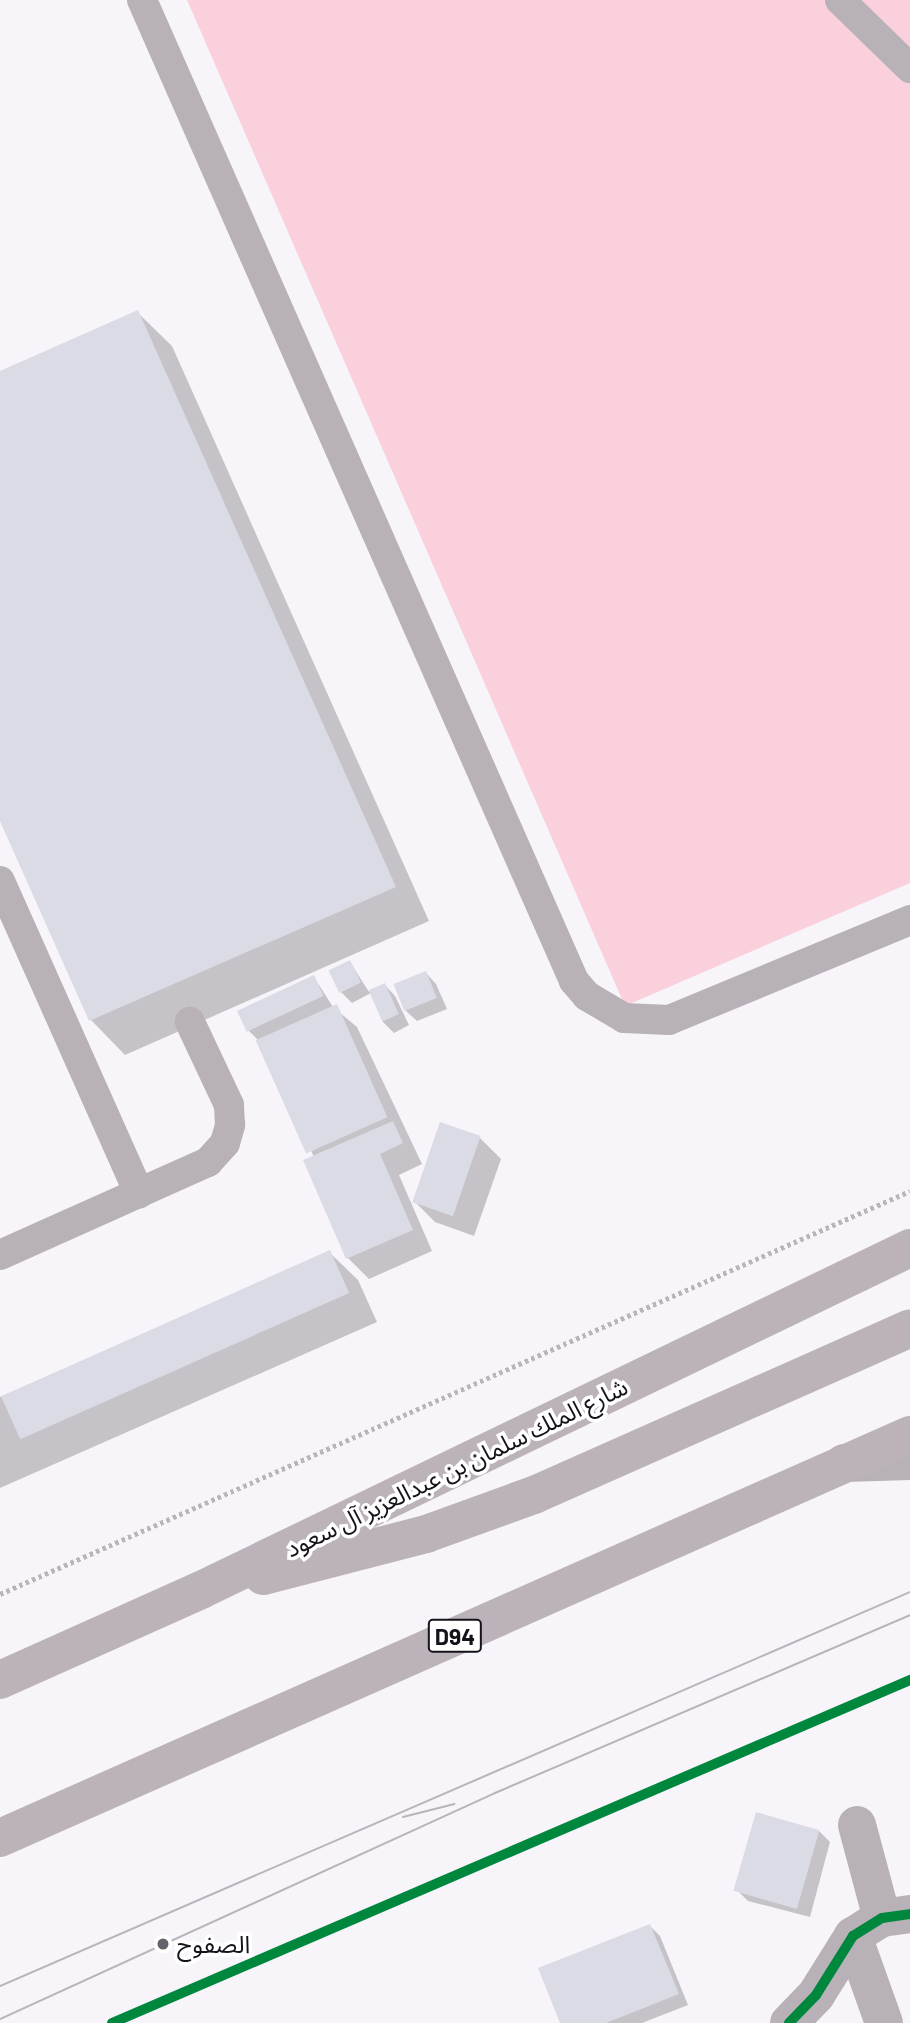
<!DOCTYPE html>
<meta charset="utf-8">
<style>
body{margin:0}
#map{position:relative;width:910px;height:2023px;overflow:hidden;background:#f7f4fa;font-family:Barlow,"Noto Sans Arabic",sans-serif}
div>[style]{position:absolute}
[style*='--x']{left:calc(var(--x)*1px);top:calc(var(--y)*1px);width:calc(var(--w)*1px);rotate:calc(var(--a)*1deg)}
.green>*{inset:0;background:#fad0dc}
.shadow>*{inset:0;background:#0003}
.building>*{inset:0;background:#dbdbe5;transform-origin:0 0}
.path>*{height:4.5px;margin-top:-2.25px;transform-origin:0;background:repeating-linear-gradient(90deg,#bbb5bb 0 3.5px,transparent 0 7px)}
.service>*{height:30px;margin:-15px;padding:0 15px;transform-origin:15px;border-radius:15px;background:#b9b1b8}
.minor>*{height:38px;margin:-19px;padding:0 19px;transform-origin:19px;border-radius:19px;background:#b9b1b8}
.primary>*{height:38px;margin:-19px;padding:0 19px;transform-origin:19px;border-radius:19px;background:#bcb3ba}
.tram>*{height:2px;margin:-1px;padding:0 1px;transform-origin:1px;border-radius:1px;background:#b9b4ba}
.cycleway>*{height:10px;margin:-5px;padding:0 5px;transform-origin:5px;border-radius:5px;background:#00873e}
.dots>*{width:19px;height:19px;translate:-50% -50%;box-sizing:border-box;border:4px solid #fff;border-radius:50%}
span{translate:-50% -50%;white-space:nowrap;text-align:center;line-height:1.15;-webkit-text-stroke:7px #fff;paint-order:stroke}
.shield-label span{padding:2px 5px;background:#fff;border:2px solid;border-radius:5px;-webkit-text-stroke-width:0}
.shield-label{font-size:23px;color:#16121c;font-weight:700}
.street-label{font-size:24px;color:#16121c}
.poi-label{font-size:24px;color:#16121c}
.left{translate:0 -50%;text-align:left}
</style>
<div id="map">
<div class="green">
<i style="clip-path:polygon(187px 0,910px 0,910px 883px,625px 1006px)"></i>
</div>
<div class="shadow">
<i style="clip-path:polygon(137px 312px,172px 346px,429px 921px,125px 1055px,91px 1020px,0 817px,0 373px)"></i>
<i style="clip-path:polygon(350px 962px,369px 992px,385px 985px,395px 996px,409px 1025px,394px 1033px,383px 1022px,371px 993px,352px 1003px,341px 992px)"></i>
<i style="clip-path:polygon(426px 973px,436px 984px,447px 1009px,417px 1021px,406px 1011px)"></i>
<i style="clip-path:polygon(314px 977px,333px 1007px,357px 1027px,422px 1164px,399px 1175px,432px 1251px,369px 1279px,348px 1258px,314px 1157px,259px 1041px,247px 1029px)"></i>
<i style="clip-path:polygon(480px 1138px,501px 1159px,474px 1236px,435px 1222px,414px 1201px)"></i>
<i style="clip-path:polygon(329px 1252px,358px 1280px,377px 1322px,0 1488px,0 1397px)"></i>
<i style="clip-path:polygon(819px 1831px,830px 1842px,810px 1917px,748px 1901px,737px 1890px)"></i>
<i style="clip-path:polygon(650px 1926px,660px 1936px,688px 2005px,642px 2023px,562px 2023px)"></i>
</div>
<div class="building">
<i style="clip-path:polygon(138px 310px,396px 887px,89px 1021px,0 821px,0 371px)"></i>
<i style="left:350px;top:960px;width:25px;height:24px;rotate:64deg"></i>
<i style="left:426px;top:971px;width:29px;height:35px;rotate:68deg"></i>
<i style="left:314px;top:975px;width:23px;height:85px;rotate:65deg"></i>
<i style="left:385px;top:983px;width:34px;height:18px;rotate:66deg"></i>
<i style="left:337px;top:1004px;width:124px;height:89px;rotate:66deg"></i>
<i style="clip-path:polygon(393px 1121px,403px 1143px,380px 1154px,413px 1230px,346px 1259px,303px 1160px)"></i>
<i style="left:440px;top:1122px;width:43px;height:85px;rotate:19deg"></i>
<i style="left:330px;top:1250px;width:47px;height:360px;rotate:66deg"></i>
<i style="left:756px;top:1812px;width:66px;height:82px;rotate:16deg"></i>
<i style="clip-path:polygon(650px 1924px,679px 1994px,606px 2023px,560px 2023px,538px 1968px)"></i>
</div>
<div class="path">
<i style="--x:0;--y:1594;--w:995;--a:-23.89"></i>
</div>
<div class="service">
<i style="--x:142;--y:0;--w:1072;--a:66.23"></i>
<i style="--x:574;--y:981;--w:20;--a:49"></i>
<i style="--x:587;--y:996;--w:43;--a:30.7"></i>
<i style="--x:624;--y:1018;--w:45;--a:2.5"></i>
<i style="--x:669;--y:1020;--w:261;--a:-22.5"></i>
<i style="--x:840;--y:0;--w:98;--a:44.2"></i>
<i style="--x:0;--y:881;--w:342;--a:66"></i>
<i style="--x:0;--y:1255;--w:228;--a:-24.1"></i>
<i style="--x:208;--y:1162;--w:25;--a:-48"></i>
<i style="--x:225;--y:1143;--w:19;--a:-74"></i>
<i style="--x:230;--y:1125;--w:20;--a:-93"></i>
<i style="--x:229;--y:1105;--w:92;--a:-115.2"></i>
</div>
<div class="minor">
<i style="--x:844;--y:1463;--w:66;--a:-1.7"></i>
<i style="--x:857;--y:1825;--w:96;--a:75"></i>
<i style="--x:853;--y:1936;--w:92;--a:70.4"></i>
<i style="--x:789;--y:2023;--w:39;--a:-46"></i>
<i style="--x:816;--y:1995;--w:70;--a:-57.9"></i>
<i style="--x:853;--y:1936;--w:34;--a:-32"></i>
<i style="--x:882;--y:1918;--w:28;--a:-8"></i>
</div>
<div class="primary">
<i style="--x:263;--y:1576;--w:168;--a:-14.4"></i>
<i style="--x:426;--y:1534;--w:115;--a:-19.9"></i>
<i style="--x:534;--y:1495;--w:411;--a:-23.9"></i>
<i style="--x:0;--y:1680;--w:220;--a:-24.1"></i>
<i style="--x:201;--y:1590;--w:787;--a:-25.75"></i>
<i style="--x:0;--y:1838;--w:995;--a:-23.89"></i>
</div>
<div class="tram">
<i style="--x:403;--y:1817;--w:53;--a:-14.3"></i>
<i style="--x:0;--y:1986;--w:992;--a:-23.41"></i>
<i style="--x:0;--y:2019;--w:544;--a:-24.54"></i>
<i style="--x:495;--y:1793;--w:452;--a:-23.2"></i>
</div>
<div class="cycleway">
<i style="--x:112;--y:2023;--w:869;--a:-23.26"></i>
<i style="--x:789;--y:2023;--w:39;--a:-46"></i>
<i style="--x:816;--y:1995;--w:70;--a:-57.9"></i>
<i style="--x:853;--y:1936;--w:34;--a:-32"></i>
<i style="--x:882;--y:1918;--w:28;--a:-8"></i>
</div>
<div class="dots">
<i style="left:163px;top:1944px;background:#65616a"></i>
</div>
<div class="shield-label">
<span style="left:455px;top:1636px">D94</span>
</div>
<div class="street-label">
<span style="left:456px;top:1467px;rotate:-26deg">شارع الملك سلمان بن عبدالعزيز آل سعود</span>
</div>
<div class="poi-label">
<span class="left" style="left:177px;top:1944px">الصفوح</span>
</div>
</div>
